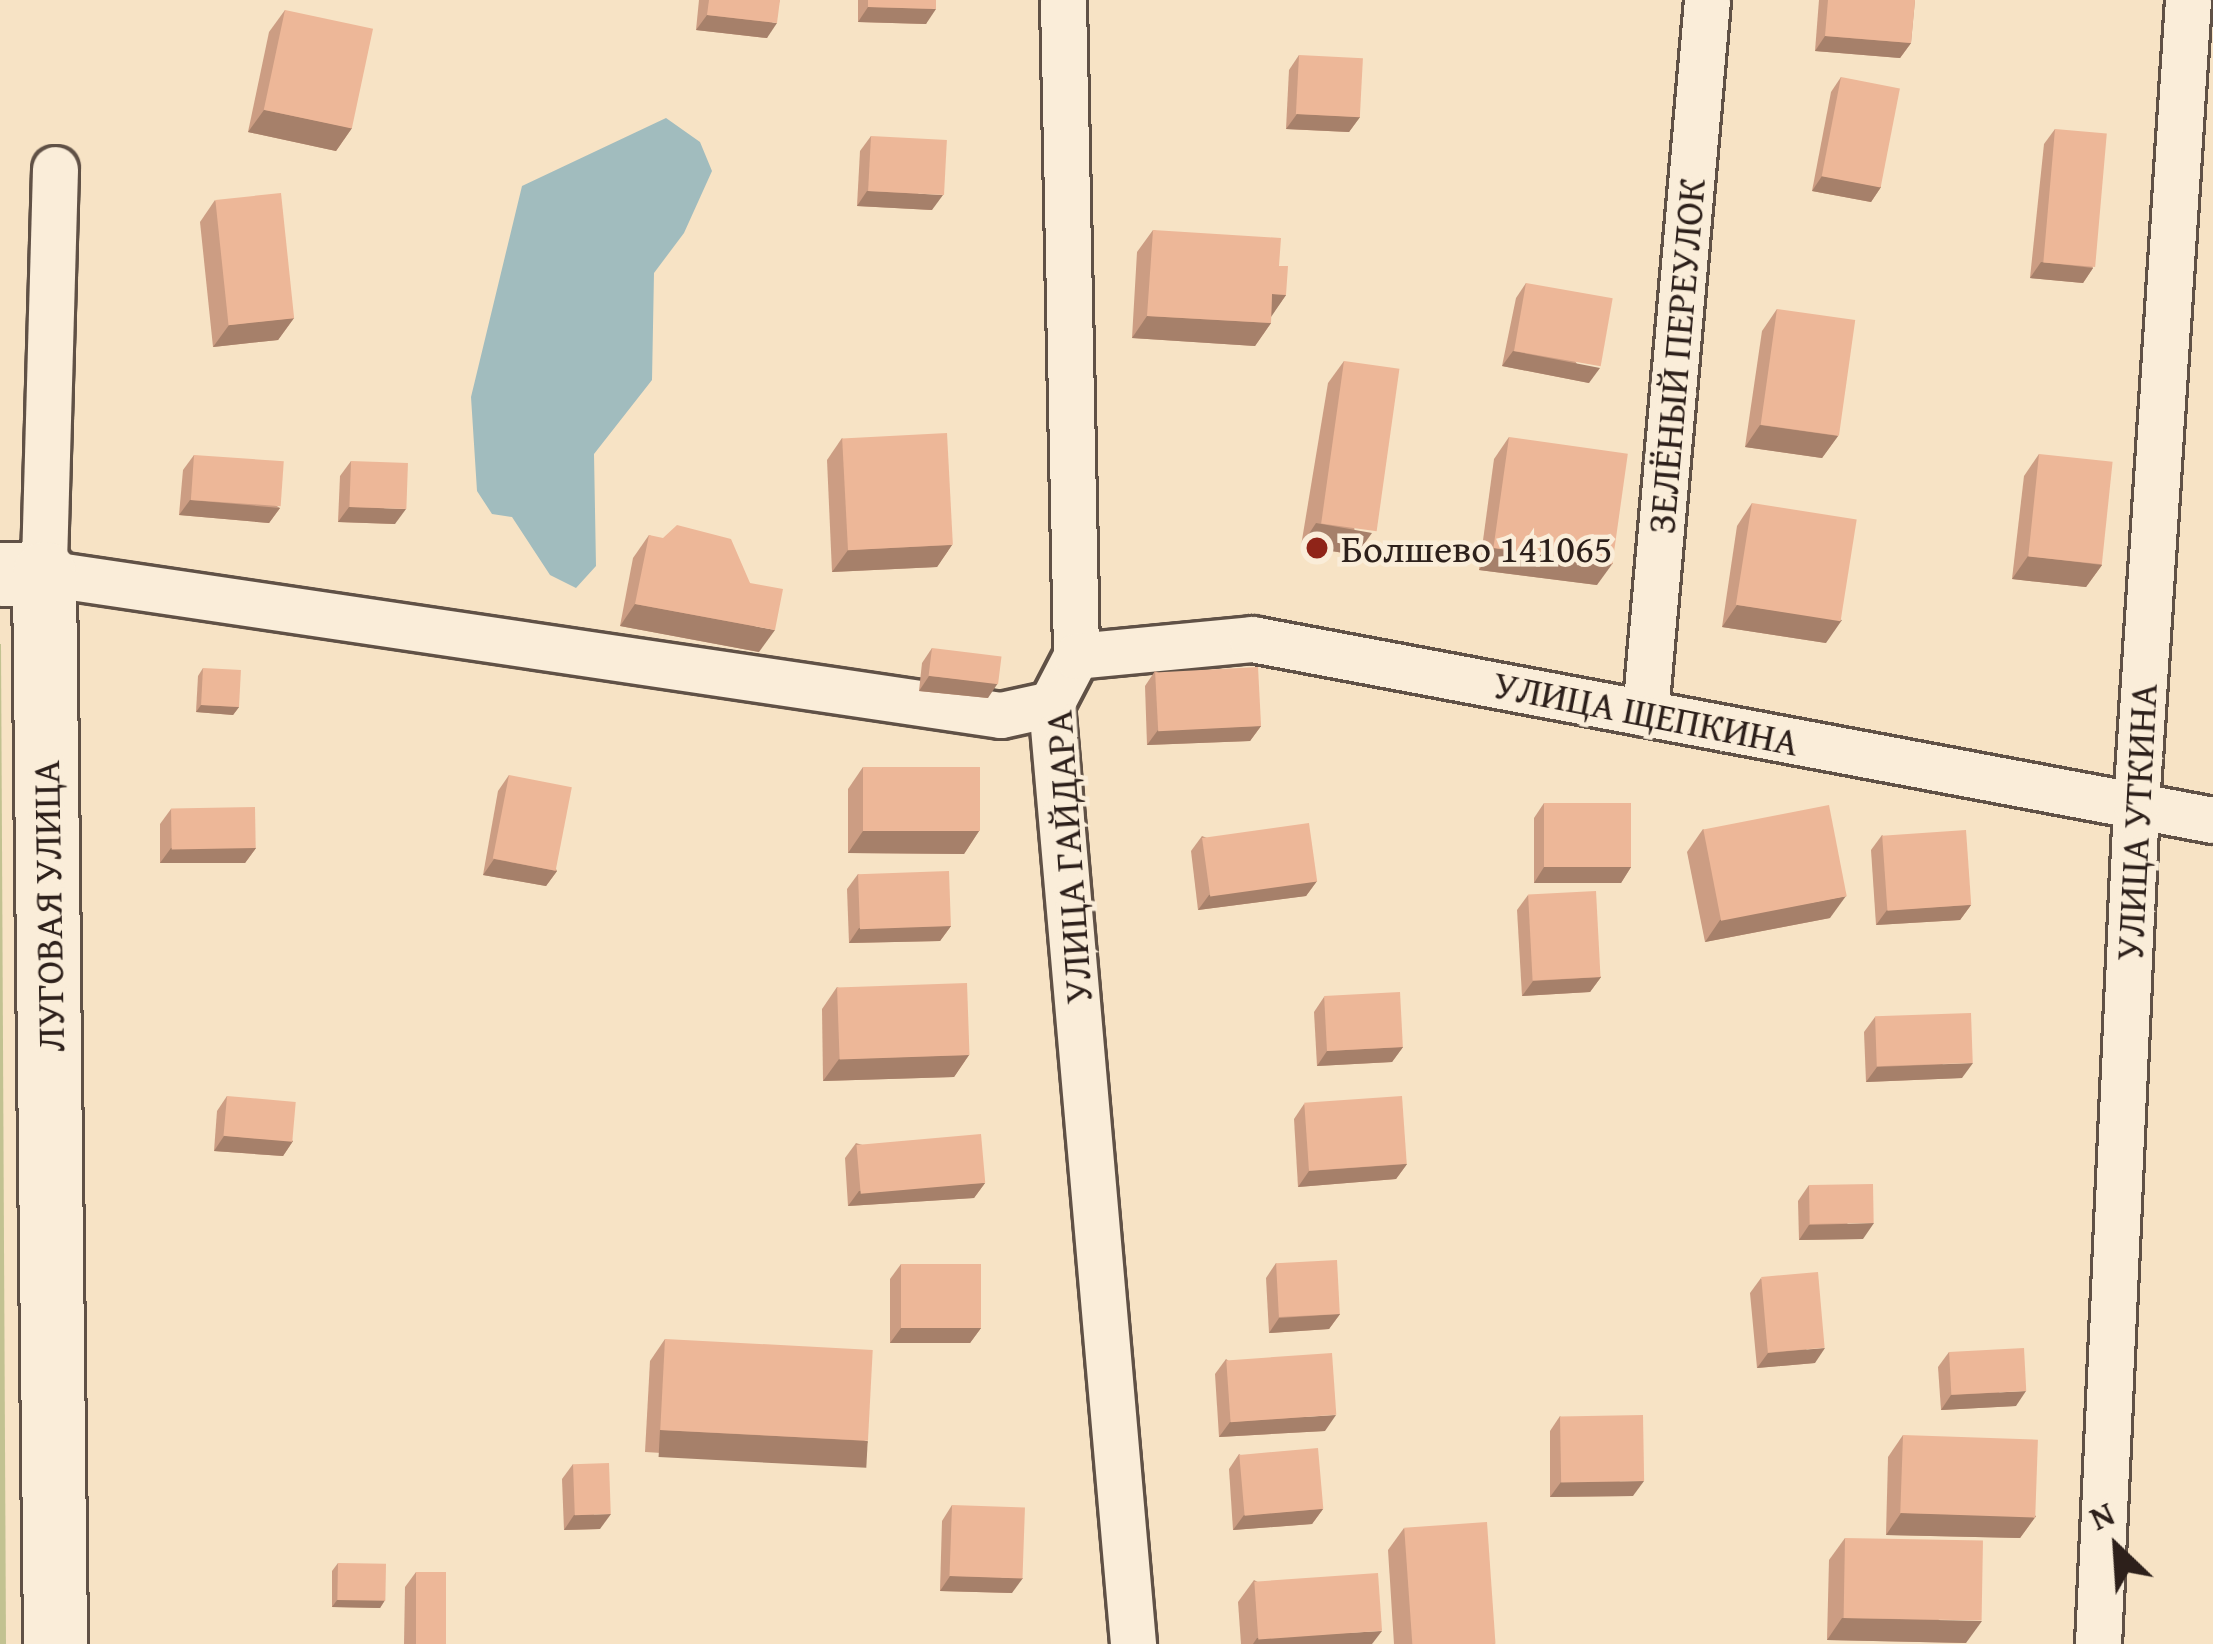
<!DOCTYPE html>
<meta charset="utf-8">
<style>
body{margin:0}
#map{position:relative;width:2213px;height:1644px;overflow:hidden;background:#f7e3c5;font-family:"Gentium Book Plus",serif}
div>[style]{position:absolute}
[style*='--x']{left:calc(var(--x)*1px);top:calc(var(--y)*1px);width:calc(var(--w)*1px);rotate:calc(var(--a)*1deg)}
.green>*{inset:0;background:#c2c291}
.water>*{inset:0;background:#a1bcbe}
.roads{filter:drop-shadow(3px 0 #605146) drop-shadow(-3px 0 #605146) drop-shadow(0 3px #605146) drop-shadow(0 -3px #605146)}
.street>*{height:45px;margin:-22.5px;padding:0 22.5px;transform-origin:22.5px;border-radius:22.5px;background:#faedd9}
.secondary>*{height:63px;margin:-31.5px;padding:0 31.5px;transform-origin:31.5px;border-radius:31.5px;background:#faedd9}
.wall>*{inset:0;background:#cc9d83}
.shaded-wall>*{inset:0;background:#a6806a;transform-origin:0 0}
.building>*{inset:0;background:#edb798;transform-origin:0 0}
.dots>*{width:33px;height:33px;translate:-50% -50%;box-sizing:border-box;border:6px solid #faedd9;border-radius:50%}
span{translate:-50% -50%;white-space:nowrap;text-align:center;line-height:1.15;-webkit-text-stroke:9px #faedd9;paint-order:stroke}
.street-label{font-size:39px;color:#2d201b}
.poi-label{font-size:39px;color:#2d201b}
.left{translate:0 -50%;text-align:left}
.north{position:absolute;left:2057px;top:1488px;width:120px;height:120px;-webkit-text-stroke:9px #faedd9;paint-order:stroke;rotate:335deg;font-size:33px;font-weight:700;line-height:48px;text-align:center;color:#2d201b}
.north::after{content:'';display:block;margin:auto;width:42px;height:54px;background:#2d201b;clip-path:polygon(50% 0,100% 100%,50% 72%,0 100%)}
</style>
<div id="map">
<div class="green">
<i style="clip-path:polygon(0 644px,1px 644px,6px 1644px,0 1644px)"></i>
</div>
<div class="water">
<i style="clip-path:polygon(666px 118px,700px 142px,712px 171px,684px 233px,654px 273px,652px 380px,594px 454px,596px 566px,576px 588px,550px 575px,512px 517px,492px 514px,477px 491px,471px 397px,522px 186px)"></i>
</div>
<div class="roads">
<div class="street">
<i style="--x:1063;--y:0;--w:656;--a:88.86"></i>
<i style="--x:1076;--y:656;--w:54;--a:117.5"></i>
<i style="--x:1051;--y:704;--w:944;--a:85.01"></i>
<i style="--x:55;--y:169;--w:404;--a:91.6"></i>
<i style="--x:44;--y:573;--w:967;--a:8.44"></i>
<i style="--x:1001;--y:715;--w:51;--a:-12.4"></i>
<i style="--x:1076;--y:656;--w:177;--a:-5.5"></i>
<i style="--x:1252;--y:639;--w:978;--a:10.67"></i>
<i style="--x:1645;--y:713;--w:716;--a:-85.03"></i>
<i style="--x:2098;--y:1644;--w:841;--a:-87.41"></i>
<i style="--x:2136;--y:804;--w:806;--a:-86.3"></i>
</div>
<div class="secondary">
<i style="--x:0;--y:574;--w:44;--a:-1.3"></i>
<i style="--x:44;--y:573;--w:1071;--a:89.41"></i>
</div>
</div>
<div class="wall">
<i style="clip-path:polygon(699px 0,780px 0,767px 38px,696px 30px)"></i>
<i style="clip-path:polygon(858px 0,936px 0,926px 24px,858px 22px)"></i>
<i style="clip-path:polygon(1819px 0,1915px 0,1911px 43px,1900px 58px,1815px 51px)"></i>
<i style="clip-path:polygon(285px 10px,352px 128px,336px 151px,248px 132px,269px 32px)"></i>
<i style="clip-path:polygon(1299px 55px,1360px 117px,1349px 132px,1286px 129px,1289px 70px)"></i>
<i style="clip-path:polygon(1841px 77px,1881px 187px,1871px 202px,1812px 191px,1831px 92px)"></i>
<i style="clip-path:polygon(2055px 129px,2093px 268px,2083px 283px,2030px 278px,2044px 144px)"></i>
<i style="clip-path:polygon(871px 136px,932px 210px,857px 206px,860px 151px)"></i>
<i style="clip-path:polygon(215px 200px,294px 318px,278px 340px,213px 347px,200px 222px)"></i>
<i style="clip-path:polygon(1153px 230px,1279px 266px,1286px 295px,1271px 316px,1271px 323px,1255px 346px,1132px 338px,1137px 252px)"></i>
<i style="clip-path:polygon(1526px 283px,1589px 383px,1502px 366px,1516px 298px)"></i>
<i style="clip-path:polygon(1777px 309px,1838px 436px,1822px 458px,1745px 447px,1762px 331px)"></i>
<i style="clip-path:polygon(1344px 361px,1356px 555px,1301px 546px,1328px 383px)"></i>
<i style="clip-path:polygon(1509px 437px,1597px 585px,1479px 570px,1494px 459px)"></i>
<i style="clip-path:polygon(842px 438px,952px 545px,937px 567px,832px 572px,827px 460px)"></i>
<i style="clip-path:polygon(2039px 454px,2102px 565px,2086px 587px,2012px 579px,2024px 476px)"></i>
<i style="clip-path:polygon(194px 455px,280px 508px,269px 523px,179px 515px,183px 470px)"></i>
<i style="clip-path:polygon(351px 461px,395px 524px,338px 522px,340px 476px)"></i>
<i style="clip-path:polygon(1752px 503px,1826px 643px,1722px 627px,1737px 526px)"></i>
<i style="clip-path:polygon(649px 535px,750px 583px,759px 652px,620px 626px,633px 558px)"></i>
<i style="clip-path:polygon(932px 648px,988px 698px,919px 691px,922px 663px)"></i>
<i style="clip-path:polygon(203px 668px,239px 707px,233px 715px,196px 712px,198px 676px)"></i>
<i style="clip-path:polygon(1155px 671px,1261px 726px,1250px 741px,1147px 745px,1145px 686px)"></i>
<i style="clip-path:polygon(863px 767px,979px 831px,964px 854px,848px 853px,848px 789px)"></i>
<i style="clip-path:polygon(509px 775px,557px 871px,546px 886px,483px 875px,498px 791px)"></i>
<i style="clip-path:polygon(1544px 803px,1631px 867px,1621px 883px,1534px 883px,1534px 818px)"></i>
<i style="clip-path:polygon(171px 809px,256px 848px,245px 863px,160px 863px,160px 824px)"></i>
<i style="clip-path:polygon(1703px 829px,1830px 918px,1705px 942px,1687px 852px)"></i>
<i style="clip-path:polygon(1882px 835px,1971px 905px,1960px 920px,1876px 925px,1871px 850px)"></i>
<i style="clip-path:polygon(1202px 836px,1317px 881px,1306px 896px,1198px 910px,1191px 851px)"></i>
<i style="clip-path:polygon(858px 874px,951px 926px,940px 941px,849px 943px,847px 889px)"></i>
<i style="clip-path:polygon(1528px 895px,1601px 977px,1590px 992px,1522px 996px,1517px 910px)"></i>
<i style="clip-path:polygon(837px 987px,969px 1055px,954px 1077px,823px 1081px,822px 1009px)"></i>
<i style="clip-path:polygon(1324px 997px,1403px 1047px,1392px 1062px,1317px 1066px,1314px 1012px)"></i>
<i style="clip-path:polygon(1875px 1017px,1962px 1078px,1866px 1082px,1864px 1032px)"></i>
<i style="clip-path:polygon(227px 1096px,293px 1141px,283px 1156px,214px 1151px,217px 1111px)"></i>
<i style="clip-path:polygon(1304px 1104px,1407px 1164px,1396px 1179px,1298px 1187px,1294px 1119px)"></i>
<i style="clip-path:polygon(856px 1143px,985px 1183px,974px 1198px,848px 1206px,845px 1158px)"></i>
<i style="clip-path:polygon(1809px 1185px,1863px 1239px,1799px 1240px,1798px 1201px)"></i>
<i style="clip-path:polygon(1276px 1263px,1340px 1314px,1329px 1329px,1269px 1333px,1266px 1278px)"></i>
<i style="clip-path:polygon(901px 1264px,981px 1328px,970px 1343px,890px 1343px,890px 1279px)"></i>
<i style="clip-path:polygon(1761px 1278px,1815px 1363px,1757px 1368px,1750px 1293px)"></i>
<i style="clip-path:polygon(665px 1339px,868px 1442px,852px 1464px,645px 1452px,650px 1361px)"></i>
<i style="clip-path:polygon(1949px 1352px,2016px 1406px,1941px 1410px,1938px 1367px)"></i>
<i style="clip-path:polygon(1226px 1359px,1325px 1431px,1219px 1437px,1215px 1374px)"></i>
<i style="clip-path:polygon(1560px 1416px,1633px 1496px,1550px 1497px,1550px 1431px)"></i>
<i style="clip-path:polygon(1903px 1435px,2036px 1516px,2020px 1538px,1886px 1535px,1888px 1457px)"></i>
<i style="clip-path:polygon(1239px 1454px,1323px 1509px,1312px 1524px,1233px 1530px,1229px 1469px)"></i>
<i style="clip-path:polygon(573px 1464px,600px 1529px,564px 1530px,562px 1479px)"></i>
<i style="clip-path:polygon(952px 1505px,1012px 1593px,940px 1591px,942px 1521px)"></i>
<i style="clip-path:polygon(1404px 1528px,1495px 1644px,1394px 1644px,1388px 1550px)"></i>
<i style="clip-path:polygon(1845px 1538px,1966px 1643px,1827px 1640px,1829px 1560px)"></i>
<i style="clip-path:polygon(338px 1563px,385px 1600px,380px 1608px,332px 1607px,332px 1571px)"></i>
<i style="clip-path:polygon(416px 1572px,444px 1644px,404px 1644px,405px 1587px)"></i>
<i style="clip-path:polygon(1254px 1580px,1372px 1644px,1241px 1644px,1238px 1602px)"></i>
</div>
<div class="shaded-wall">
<i style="clip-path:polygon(868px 7px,936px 9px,926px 24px,858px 22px)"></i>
<i style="clip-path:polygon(707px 15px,777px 23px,767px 38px,696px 30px)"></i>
<i style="clip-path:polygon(1825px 36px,1911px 43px,1900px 58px,1815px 51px)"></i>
<i style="clip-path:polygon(264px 110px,352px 128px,336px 151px,248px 132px)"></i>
<i style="clip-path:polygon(1297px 114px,1360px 117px,1349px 132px,1286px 129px)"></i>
<i style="clip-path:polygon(1822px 176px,1881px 187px,1871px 202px,1812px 191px)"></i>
<i style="clip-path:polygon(867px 191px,943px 195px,932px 210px,857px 206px)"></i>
<i style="clip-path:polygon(2041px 262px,2093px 268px,2083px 283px,2030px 278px)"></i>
<i style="clip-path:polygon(1272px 294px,1286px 295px,1271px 317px)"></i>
<i style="clip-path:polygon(1147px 316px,1271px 323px,1255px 346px,1132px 338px)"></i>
<i style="clip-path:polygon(294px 318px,278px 340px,213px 347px,229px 325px)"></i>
<i style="clip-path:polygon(1513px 351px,1600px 368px,1589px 383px,1502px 366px)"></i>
<i style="clip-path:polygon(1760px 425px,1838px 436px,1822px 458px,1745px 447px)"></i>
<i style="clip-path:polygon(190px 500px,280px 508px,269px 523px,179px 515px)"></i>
<i style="clip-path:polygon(349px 507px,406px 509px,395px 524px,338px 522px)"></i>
<i style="clip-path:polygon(1316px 523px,1372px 533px,1356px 555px,1301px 546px)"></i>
<i style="clip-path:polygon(952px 545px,937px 567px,832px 572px,848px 550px)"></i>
<i style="clip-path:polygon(1494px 548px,1613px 563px,1597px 585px,1479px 570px)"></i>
<i style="clip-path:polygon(2028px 556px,2102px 565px,2086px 587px,2012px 579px)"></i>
<i style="clip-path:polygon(635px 604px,775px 630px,759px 652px,620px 626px)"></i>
<i style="clip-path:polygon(1737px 605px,1842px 620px,1826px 643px,1722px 627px)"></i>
<i style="clip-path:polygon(929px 676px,998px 683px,988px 698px,919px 691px)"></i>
<i style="clip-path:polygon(201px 705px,239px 707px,233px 715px,196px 712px)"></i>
<i style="clip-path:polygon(1261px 726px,1250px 741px,1147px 745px,1158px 730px)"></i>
<i style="clip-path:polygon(863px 831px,979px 831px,964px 854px,848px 853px)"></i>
<i style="clip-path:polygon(171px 848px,256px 848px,245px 863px,160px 863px)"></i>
<i style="clip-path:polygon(494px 859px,557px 871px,546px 886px,483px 875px)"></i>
<i style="clip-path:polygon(1544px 867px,1631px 867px,1621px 883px,1534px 883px)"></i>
<i style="clip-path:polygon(1317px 881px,1306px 896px,1198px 910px,1209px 895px)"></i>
<i style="clip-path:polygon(1846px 896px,1830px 918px,1705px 942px,1720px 920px)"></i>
<i style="clip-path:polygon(1971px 905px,1960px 920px,1876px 925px,1887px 910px)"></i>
<i style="clip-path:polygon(951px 926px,940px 941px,849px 943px,859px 928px)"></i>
<i style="clip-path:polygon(1601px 977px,1590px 992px,1522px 996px,1533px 981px)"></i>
<i style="clip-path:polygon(1403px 1047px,1392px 1062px,1317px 1066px,1327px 1051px)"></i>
<i style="clip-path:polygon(969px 1055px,954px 1077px,823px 1081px,839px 1059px)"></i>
<i style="clip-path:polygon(1973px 1063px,1962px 1078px,1866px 1082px,1877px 1067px)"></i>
<i style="clip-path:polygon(224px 1136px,293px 1141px,283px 1156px,214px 1151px)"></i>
<i style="clip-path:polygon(1407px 1164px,1396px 1179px,1298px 1187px,1309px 1171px)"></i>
<i style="clip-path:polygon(985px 1183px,974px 1198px,848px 1206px,859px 1191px)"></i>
<i style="clip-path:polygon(1874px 1223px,1863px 1239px,1799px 1240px,1809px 1225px)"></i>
<i style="clip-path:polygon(1340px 1314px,1329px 1329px,1269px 1333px,1279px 1318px)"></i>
<i style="clip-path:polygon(901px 1328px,981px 1328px,970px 1343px,890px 1343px)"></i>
<i style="clip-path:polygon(1825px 1348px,1815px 1363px,1757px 1368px,1768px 1353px)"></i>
<i style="clip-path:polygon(2026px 1391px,2016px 1406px,1941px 1410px,1951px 1395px)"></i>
<i style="clip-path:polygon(1336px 1415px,1325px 1431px,1219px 1437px,1230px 1422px)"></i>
<i style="left:660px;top:1430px;width:208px;height:27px;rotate:3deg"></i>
<i style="clip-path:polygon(1644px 1481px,1633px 1496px,1550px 1497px,1561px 1482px)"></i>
<i style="clip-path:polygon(1323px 1509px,1312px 1524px,1233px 1530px,1244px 1515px)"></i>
<i style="clip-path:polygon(1901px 1513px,2036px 1516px,2020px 1538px,1886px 1535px)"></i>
<i style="clip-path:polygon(611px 1514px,600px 1529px,564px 1530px,574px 1515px)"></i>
<i style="clip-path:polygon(950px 1576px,1023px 1578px,1012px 1593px,940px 1591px)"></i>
<i style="clip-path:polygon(337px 1600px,385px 1600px,380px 1608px,332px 1607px)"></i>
<i style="clip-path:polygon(1842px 1618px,1982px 1621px,1966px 1643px,1827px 1640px)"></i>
<i style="clip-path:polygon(1382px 1631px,1372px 1644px,1253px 1644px,1257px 1638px)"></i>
</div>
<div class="building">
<i style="clip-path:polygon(709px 0,780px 0,777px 23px,707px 15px)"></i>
<i style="clip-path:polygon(868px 0,936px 0,936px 9px,868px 7px)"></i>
<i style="clip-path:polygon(1828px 0,1915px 0,1911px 43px,1825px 36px)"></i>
<i style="left:285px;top:10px;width:90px;height:102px;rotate:12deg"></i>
<i style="left:1299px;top:55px;width:64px;height:59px;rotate:3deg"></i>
<i style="left:1841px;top:77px;width:60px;height:101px;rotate:11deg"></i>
<i style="left:2055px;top:129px;width:52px;height:134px;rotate:5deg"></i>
<i style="left:871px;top:136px;width:76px;height:55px;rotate:3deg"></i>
<i style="left:281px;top:193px;width:126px;height:66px;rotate:84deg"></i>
<i style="clip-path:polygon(1153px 230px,1281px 238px,1279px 266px,1288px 266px,1286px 295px,1272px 294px,1271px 323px,1147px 316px)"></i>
<i style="left:1526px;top:283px;width:88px;height:69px;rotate:10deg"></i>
<i style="left:1777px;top:309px;width:79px;height:117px;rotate:8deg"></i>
<i style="left:1344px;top:361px;width:56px;height:164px;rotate:8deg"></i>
<i style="left:947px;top:433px;width:112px;height:105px;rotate:87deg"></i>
<i style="left:1509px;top:437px;width:120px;height:112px;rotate:8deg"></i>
<i style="left:2039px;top:454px;width:74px;height:103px;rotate:6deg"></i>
<i style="left:194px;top:455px;width:90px;height:45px;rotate:4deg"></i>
<i style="left:351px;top:461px;width:57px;height:46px;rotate:2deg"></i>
<i style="left:1752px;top:503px;width:106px;height:103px;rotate:9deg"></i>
<i style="clip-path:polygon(677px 525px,731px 539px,750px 583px,783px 589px,775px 630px,635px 604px,649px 535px,663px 538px)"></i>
<i style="left:932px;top:648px;width:70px;height:28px;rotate:7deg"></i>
<i style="left:1258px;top:667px;width:59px;height:103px;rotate:87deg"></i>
<i style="left:203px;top:668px;width:38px;height:37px;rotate:3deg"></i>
<i style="left:863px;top:767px;width:117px;height:64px"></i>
<i style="left:509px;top:775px;width:64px;height:85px;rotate:11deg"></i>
<i style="left:1544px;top:803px;width:87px;height:64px"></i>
<i style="left:1829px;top:805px;width:93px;height:128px;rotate:79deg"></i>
<i style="left:255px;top:807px;width:41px;height:84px;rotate:89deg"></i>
<i style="left:1309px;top:823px;width:59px;height:108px;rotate:82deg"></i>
<i style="left:1966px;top:830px;width:75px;height:84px;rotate:86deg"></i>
<i style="left:949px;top:871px;width:55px;height:91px;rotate:88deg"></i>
<i style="left:1596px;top:891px;width:86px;height:68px;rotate:87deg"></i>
<i style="left:967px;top:983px;width:72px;height:130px;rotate:88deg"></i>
<i style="left:1400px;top:992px;width:55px;height:76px;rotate:87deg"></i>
<i style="left:1971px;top:1013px;width:50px;height:96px;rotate:88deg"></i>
<i style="left:227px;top:1096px;width:69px;height:40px;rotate:5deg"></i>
<i style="left:1402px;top:1096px;width:68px;height:98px;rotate:86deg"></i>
<i style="left:981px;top:1134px;width:49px;height:125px;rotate:85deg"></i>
<i style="left:1873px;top:1184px;width:39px;height:64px;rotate:89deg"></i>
<i style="left:1337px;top:1260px;width:54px;height:61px;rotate:87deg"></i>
<i style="left:901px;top:1264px;width:80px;height:64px"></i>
<i style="left:1818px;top:1272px;width:76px;height:57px;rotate:85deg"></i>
<i style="left:665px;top:1339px;width:208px;height:91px;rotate:3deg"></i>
<i style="left:2024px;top:1348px;width:43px;height:75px;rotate:87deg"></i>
<i style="left:1332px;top:1353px;width:62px;height:106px;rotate:86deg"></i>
<i style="left:1643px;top:1415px;width:66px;height:83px;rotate:89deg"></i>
<i style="left:1903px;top:1435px;width:135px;height:78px;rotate:2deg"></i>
<i style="left:1318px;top:1448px;width:61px;height:79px;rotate:85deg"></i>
<i style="left:609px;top:1463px;width:51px;height:36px;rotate:88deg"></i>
<i style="left:952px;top:1505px;width:73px;height:71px;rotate:2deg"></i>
<i style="left:1487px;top:1522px;width:122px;height:83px;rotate:86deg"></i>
<i style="left:1845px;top:1538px;width:138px;height:80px;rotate:1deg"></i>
<i style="left:338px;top:1563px;width:48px;height:37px;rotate:1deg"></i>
<i style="left:416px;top:1572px;width:30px;height:72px"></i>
<i style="left:1378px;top:1573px;width:58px;height:124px;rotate:86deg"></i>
</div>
<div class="dots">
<i style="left:1317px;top:548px;background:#8f2418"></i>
</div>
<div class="street-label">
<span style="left:1676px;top:356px;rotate:-85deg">ЗЕЛЁНЫЙ ПЕРЕУЛОК</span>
<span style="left:1646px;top:713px;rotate:11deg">УЛИЦА ЩЕПКИНА</span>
<span style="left:2136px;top:822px;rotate:-87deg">УЛИЦА УТКИНА</span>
<span style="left:1068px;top:857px;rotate:-94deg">УЛИЦА ГАЙДАРА</span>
<span style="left:48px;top:906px;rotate:-91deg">ЛУГОВАЯ УЛИЦА</span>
</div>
<div class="poi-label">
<span class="left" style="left:1341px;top:548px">Болшево 141065</span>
</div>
<div class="north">N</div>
</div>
